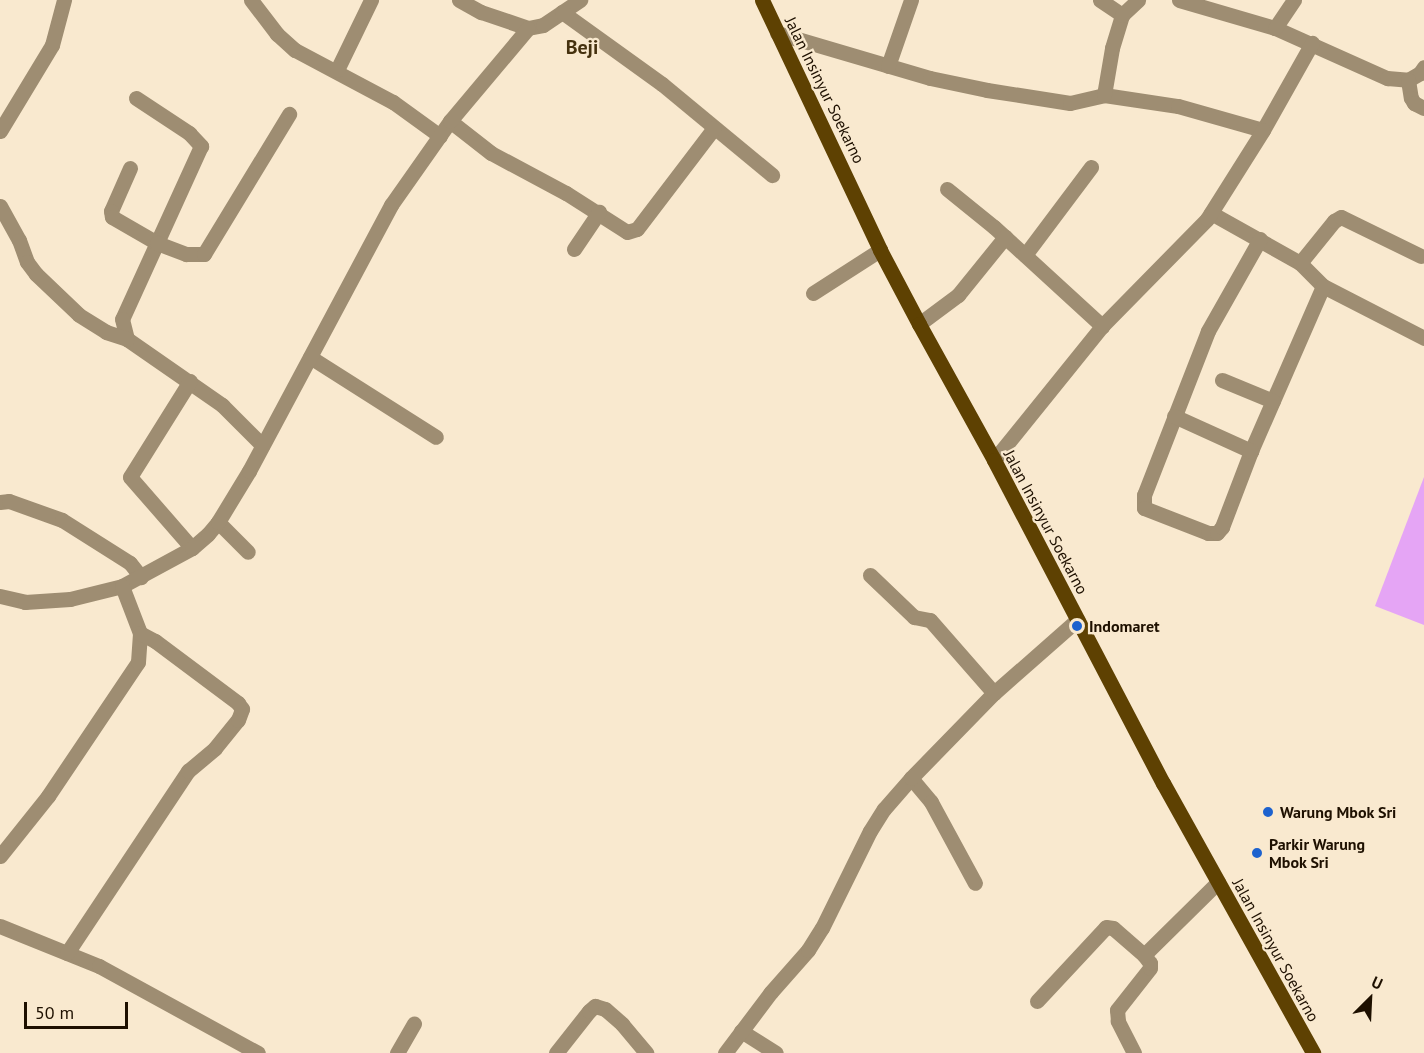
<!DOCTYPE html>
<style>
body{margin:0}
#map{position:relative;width:1424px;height:1053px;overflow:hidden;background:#f9e9cf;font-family:"PT Sans",sans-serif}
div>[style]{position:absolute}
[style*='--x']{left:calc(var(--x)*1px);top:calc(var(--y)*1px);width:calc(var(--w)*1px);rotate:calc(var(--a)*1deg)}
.green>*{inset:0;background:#e5a5f5}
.minor>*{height:15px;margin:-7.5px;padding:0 7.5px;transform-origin:7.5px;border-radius:7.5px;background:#9e8d72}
.major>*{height:15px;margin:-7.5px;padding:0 7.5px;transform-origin:7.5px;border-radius:7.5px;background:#5e4102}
.dots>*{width:16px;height:16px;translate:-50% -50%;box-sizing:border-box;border:3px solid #f9e9cf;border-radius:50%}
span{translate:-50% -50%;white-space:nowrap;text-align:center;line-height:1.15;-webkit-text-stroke:4.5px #f9e9cf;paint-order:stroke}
.street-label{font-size:16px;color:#1e1000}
.poi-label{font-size:16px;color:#1e1000;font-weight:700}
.left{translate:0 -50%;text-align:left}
.quarter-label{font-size:20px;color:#45310e;font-weight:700}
.north{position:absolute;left:1340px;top:969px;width:60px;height:60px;-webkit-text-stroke:4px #f9e9cf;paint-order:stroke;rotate:24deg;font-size:16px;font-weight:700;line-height:24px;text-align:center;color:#1e1000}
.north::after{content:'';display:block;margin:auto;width:21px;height:27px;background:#1e1000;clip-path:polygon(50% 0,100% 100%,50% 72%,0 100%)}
.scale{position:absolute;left:24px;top:1002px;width:104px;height:27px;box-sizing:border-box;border:3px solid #1e1000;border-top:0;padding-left:8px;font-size:18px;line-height:21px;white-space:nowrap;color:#1e1000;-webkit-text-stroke:4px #f9e9cf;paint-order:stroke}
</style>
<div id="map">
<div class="green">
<i style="clip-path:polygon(1424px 477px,1424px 625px,1375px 606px)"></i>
</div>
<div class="minor">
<i style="--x:251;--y:0;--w:43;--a:52.6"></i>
<i style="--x:277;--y:34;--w:24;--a:42"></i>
<i style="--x:295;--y:50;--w:111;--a:28"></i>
<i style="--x:393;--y:102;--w:58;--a:35.9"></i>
<i style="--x:459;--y:0;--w:25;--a:29"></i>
<i style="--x:481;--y:12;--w:50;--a:18.8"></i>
<i style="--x:528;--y:28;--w:15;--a:-11"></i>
<i style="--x:543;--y:25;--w:45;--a:-34"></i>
<i style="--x:1100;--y:0;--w:27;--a:34"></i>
<i style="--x:1179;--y:0;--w:100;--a:16.3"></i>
<i style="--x:1275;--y:28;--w:123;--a:24.1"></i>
<i style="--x:1387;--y:78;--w:21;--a:5"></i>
<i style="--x:1408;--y:80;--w:14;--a:-30"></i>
<i style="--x:1420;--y:73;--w:7;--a:-56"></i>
<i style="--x:562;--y:12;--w:123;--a:35.8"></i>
<i style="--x:662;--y:84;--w:143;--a:39.6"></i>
<i style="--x:1275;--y:28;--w:34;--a:-56"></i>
<i style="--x:777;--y:33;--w:159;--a:16.4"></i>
<i style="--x:930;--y:78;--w:58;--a:11.9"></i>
<i style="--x:987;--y:90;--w:84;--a:8.9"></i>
<i style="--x:1070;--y:103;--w:35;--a:-13"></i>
<i style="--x:1104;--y:95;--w:75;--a:8.5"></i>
<i style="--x:1178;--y:106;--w:88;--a:15.8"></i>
<i style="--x:1263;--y:130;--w:100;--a:-60.6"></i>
<i style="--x:888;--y:66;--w:70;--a:-70.8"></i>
<i style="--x:337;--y:70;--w:78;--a:-64.1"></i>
<i style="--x:1408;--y:80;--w:18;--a:81"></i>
<i style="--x:1411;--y:98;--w:6;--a:59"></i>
<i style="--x:1414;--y:103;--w:11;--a:27"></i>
<i style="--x:1104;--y:95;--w:48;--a:-80.3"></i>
<i style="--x:1112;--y:48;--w:34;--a:-73"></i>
<i style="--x:1122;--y:15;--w:22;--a:-43"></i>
<i style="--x:136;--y:98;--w:64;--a:33.4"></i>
<i style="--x:189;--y:133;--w:18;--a:47"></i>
<i style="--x:201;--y:146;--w:190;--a:114.5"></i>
<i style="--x:122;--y:319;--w:21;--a:76"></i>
<i style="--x:127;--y:339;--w:116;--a:34.8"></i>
<i style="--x:222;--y:405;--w:57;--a:45"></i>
<i style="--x:450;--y:121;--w:52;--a:38"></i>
<i style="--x:491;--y:153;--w:85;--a:28.1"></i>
<i style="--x:566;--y:193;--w:72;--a:32.6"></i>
<i style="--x:627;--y:232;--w:10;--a:-17"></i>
<i style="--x:637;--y:229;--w:127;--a:-52.7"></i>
<i style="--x:0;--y:131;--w:100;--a:-58.8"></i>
<i style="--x:52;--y:45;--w:47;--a:-75.1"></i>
<i style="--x:130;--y:168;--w:47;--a:113.8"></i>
<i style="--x:111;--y:211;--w:6;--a:81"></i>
<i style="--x:112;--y:217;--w:52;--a:30"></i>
<i style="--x:157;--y:243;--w:31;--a:21"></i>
<i style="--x:186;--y:254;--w:18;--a:0"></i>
<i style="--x:204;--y:254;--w:164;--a:-58.7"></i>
<i style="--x:947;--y:189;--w:60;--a:39"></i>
<i style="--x:994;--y:227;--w:147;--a:42.5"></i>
<i style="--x:0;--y:206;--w:39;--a:61"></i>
<i style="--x:19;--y:240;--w:23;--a:70"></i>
<i style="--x:27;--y:262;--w:15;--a:53"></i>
<i style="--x:36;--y:274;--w:59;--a:43.6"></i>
<i style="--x:79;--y:315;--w:32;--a:32"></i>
<i style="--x:106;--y:332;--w:22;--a:18"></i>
<i style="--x:1211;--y:213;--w:102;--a:29.3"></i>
<i style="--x:1300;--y:263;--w:33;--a:45"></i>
<i style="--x:1323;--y:286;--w:114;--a:27.2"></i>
<i style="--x:1260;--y:239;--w:106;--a:119.5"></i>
<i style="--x:1208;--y:331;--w:176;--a:111.3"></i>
<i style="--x:1144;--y:495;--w:13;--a:90"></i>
<i style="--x:1144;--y:508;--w:69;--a:21.3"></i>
<i style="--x:1208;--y:533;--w:9;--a:0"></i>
<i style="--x:1217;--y:533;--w:8;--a:-50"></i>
<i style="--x:1222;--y:527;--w:81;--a:-69.1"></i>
<i style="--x:1251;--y:451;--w:180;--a:-66.4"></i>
<i style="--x:574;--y:249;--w:45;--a:-56"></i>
<i style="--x:1025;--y:255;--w:110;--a:-53.1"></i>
<i style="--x:1300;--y:263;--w:54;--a:-51"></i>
<i style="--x:1334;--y:221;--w:8;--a:-30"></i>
<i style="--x:1341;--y:217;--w:89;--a:26"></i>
<i style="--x:813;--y:293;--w:80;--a:-32.7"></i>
<i style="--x:919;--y:324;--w:49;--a:-36.6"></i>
<i style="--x:958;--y:295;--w:75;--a:-51"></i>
<i style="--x:310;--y:357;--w:149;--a:32.4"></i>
<i style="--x:1222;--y:380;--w:55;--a:22.4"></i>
<i style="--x:190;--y:381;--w:113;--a:122"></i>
<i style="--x:130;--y:477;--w:94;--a:48.9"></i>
<i style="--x:1174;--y:416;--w:85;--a:24.4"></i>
<i style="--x:994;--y:460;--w:172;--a:-51.1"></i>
<i style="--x:1102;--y:326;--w:150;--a:-45.5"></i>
<i style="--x:1207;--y:219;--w:105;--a:-57.8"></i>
<i style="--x:0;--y:502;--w:9;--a:-6"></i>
<i style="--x:9;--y:501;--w:56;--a:19.7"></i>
<i style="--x:62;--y:520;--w:80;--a:32.3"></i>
<i style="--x:130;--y:563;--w:18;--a:52"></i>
<i style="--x:218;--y:522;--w:42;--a:45"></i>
<i style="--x:870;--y:575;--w:61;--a:43.7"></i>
<i style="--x:914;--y:617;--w:16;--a:11"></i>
<i style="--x:930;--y:620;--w:97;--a:48.8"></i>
<i style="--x:0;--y:596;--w:26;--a:13"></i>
<i style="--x:25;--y:602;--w:45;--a:-3.8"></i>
<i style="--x:70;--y:599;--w:54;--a:-14"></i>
<i style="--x:122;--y:586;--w:80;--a:-28.5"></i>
<i style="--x:192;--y:548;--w:21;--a:-41"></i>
<i style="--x:208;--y:534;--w:16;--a:-50"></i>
<i style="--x:218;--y:522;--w:60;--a:-58.7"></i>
<i style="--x:249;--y:471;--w:302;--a:-61.9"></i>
<i style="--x:391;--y:205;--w:103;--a:-54.9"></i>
<i style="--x:450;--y:121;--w:121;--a:-50"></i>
<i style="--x:911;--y:778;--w:31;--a:50"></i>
<i style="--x:931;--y:802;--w:92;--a:61.5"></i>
<i style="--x:0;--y:856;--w:77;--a:-51.3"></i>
<i style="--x:48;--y:796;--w:161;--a:-56.1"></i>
<i style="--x:138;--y:662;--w:29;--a:-86"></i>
<i style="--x:140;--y:633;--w:50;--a:-111"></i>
<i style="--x:0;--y:926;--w:107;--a:22"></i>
<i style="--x:99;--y:966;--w:181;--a:28.7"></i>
<i style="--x:67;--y:953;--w:219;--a:-56.4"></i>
<i style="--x:188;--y:771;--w:35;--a:-40"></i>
<i style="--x:215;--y:748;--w:36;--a:-51"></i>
<i style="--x:238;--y:720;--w:12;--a:-70"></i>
<i style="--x:242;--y:709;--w:7;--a:-124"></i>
<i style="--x:238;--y:703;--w:104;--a:-143.2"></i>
<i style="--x:155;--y:641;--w:17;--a:-152"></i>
<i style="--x:1037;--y:1001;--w:101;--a:-47"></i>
<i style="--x:1106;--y:927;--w:7;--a:8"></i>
<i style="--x:1113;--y:928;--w:41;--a:41.1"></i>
<i style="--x:741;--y:1031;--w:41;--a:32.2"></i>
<i style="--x:397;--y:1053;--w:34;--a:-60"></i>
<i style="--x:556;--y:1053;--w:53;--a:-51.8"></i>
<i style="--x:589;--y:1011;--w:8;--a:-40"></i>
<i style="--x:595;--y:1006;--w:10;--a:17"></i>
<i style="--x:605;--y:1009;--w:23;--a:41"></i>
<i style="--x:622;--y:1024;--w:38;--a:50"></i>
<i style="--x:725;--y:1053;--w:76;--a:-53"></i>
<i style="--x:771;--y:992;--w:56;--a:-48.6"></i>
<i style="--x:808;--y:950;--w:26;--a:-58"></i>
<i style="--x:822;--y:928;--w:108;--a:-63.7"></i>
<i style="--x:870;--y:831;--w:26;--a:-58"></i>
<i style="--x:884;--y:809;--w:41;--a:-48.9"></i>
<i style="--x:911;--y:778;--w:119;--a:-45.7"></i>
<i style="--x:994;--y:693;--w:111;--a:-41.3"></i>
<i style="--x:1134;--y:1053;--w:36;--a:-117"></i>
<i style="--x:1118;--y:1021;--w:11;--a:-95"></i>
<i style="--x:1117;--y:1010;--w:53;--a:-51.8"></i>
<i style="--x:1150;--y:968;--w:5;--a:-90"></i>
<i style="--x:1150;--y:963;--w:10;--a:-127"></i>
<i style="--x:1144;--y:955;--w:104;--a:-44.6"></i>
</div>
<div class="major">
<i style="--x:762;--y:0;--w:276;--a:64.7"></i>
<i style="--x:880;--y:250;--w:84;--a:62.2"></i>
<i style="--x:919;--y:324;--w:155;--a:61.1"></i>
<i style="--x:994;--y:460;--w:365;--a:62.4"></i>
<i style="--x:1163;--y:783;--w:309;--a:60.9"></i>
</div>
<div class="dots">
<i style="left:1077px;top:626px;background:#1d62ce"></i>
<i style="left:1268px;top:812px;background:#1d62ce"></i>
<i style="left:1257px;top:853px;background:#1d62ce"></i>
</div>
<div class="street-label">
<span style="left:825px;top:90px;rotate:64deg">Jalan Insinyur Soekarno</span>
<span style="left:1046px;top:522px;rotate:62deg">Jalan Insinyur Soekarno</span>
<span style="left:1276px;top:950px;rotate:61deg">Jalan Insinyur Soekarno</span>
</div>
<div class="poi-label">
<span class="left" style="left:1089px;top:626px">Indomaret</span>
<span class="left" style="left:1280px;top:812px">Warung Mbok Sri</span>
<span class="left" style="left:1269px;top:853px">Parkir Warung<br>Mbok Sri</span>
</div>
<div class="quarter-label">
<span style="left:582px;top:47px">Beji</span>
</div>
<div class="north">U</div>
<div class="scale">50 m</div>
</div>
